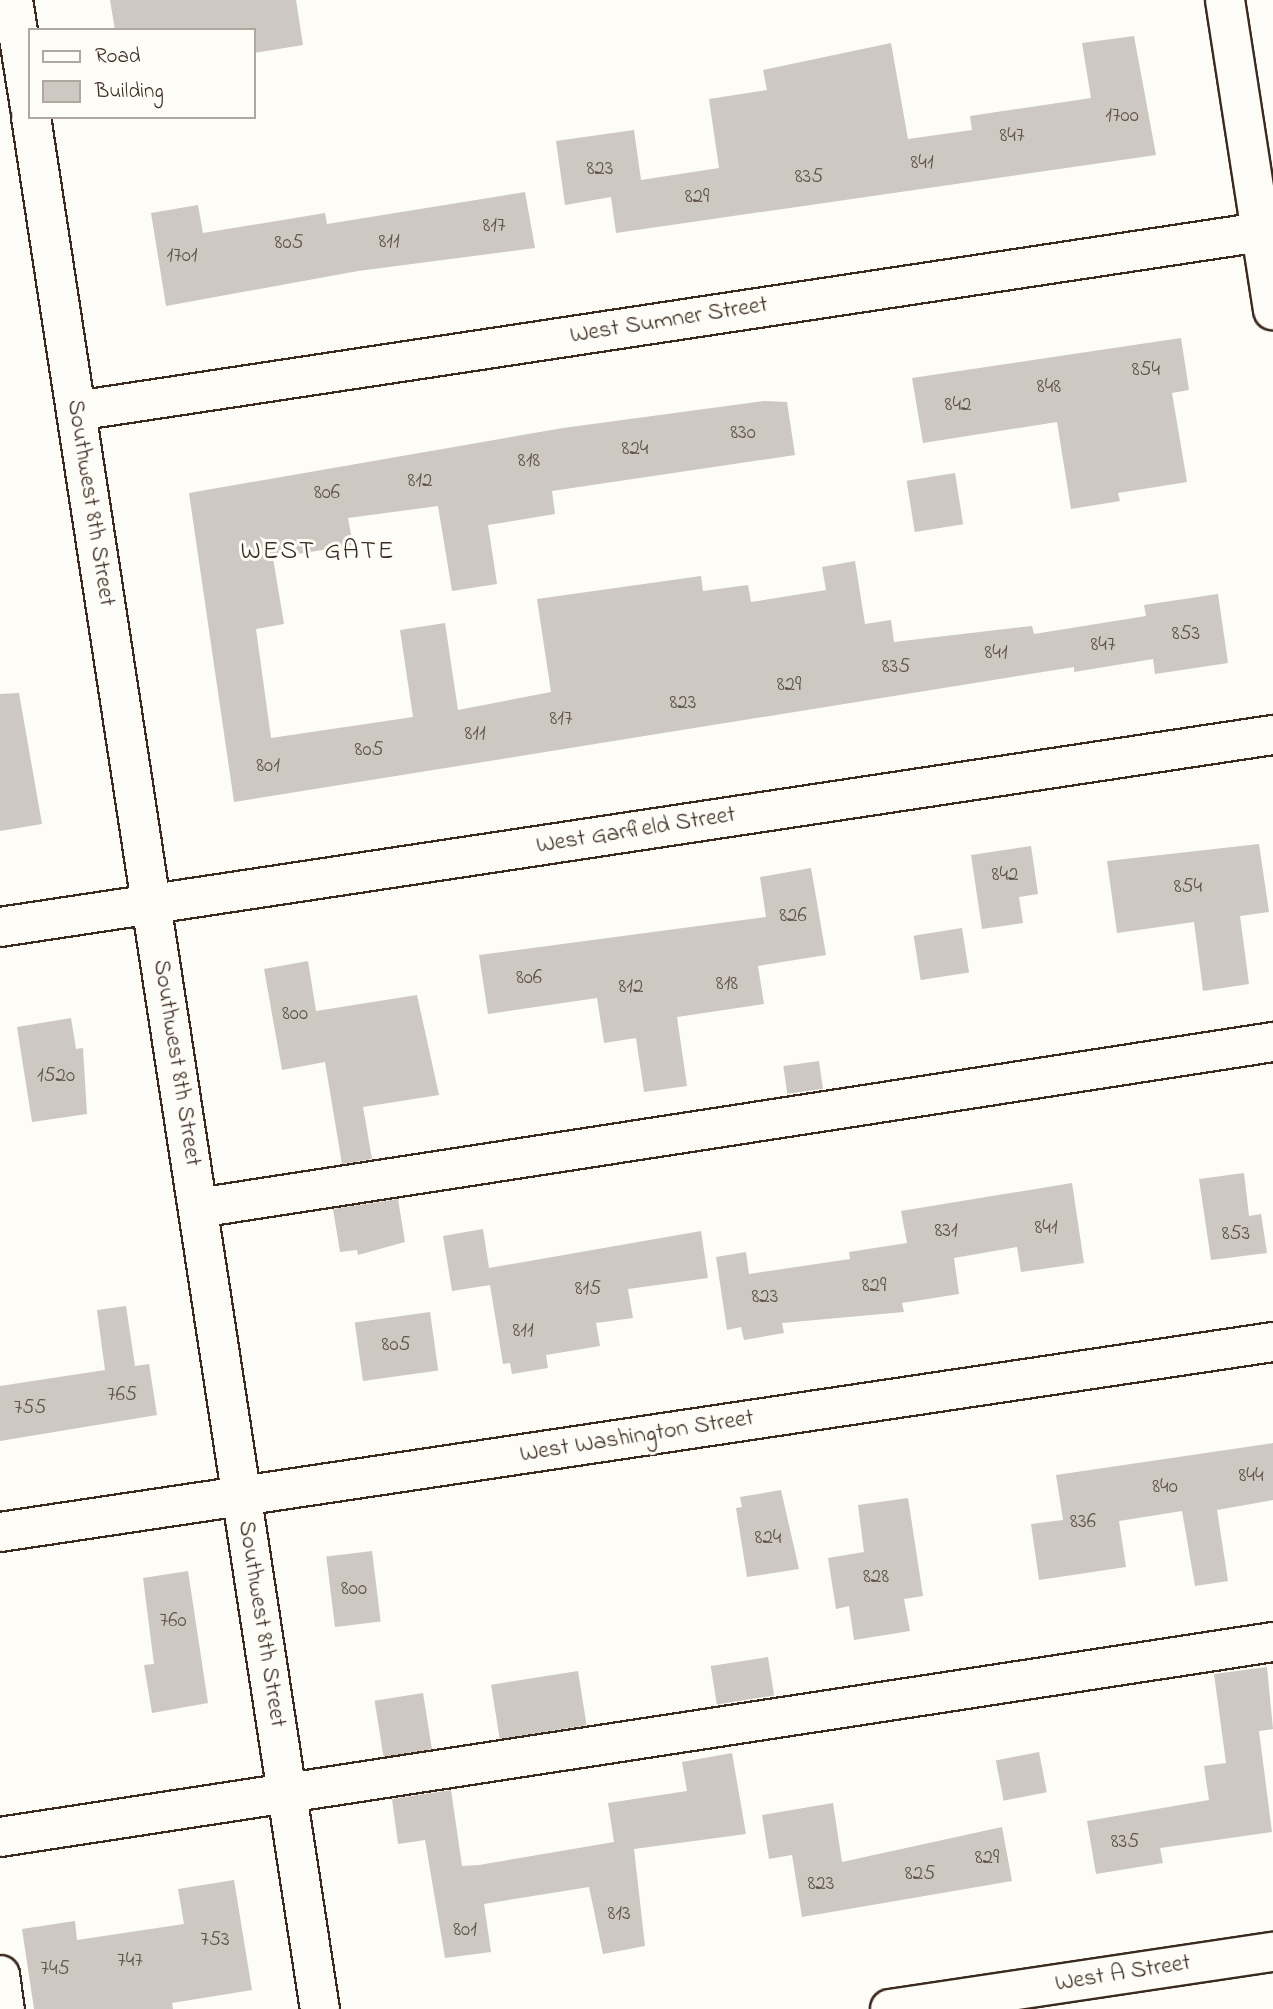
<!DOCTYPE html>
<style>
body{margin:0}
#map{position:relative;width:1273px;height:2009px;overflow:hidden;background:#fdfcf7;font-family:"Indie Flower",sans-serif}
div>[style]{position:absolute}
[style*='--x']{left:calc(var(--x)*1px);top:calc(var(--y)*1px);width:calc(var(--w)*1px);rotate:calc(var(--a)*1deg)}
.building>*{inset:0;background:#cdc8c2;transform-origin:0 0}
.roads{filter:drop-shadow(2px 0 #3b2a1e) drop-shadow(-2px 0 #3b2a1e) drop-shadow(0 2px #3b2a1e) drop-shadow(0 -2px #3b2a1e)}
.minor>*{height:38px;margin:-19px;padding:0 19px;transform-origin:19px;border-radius:19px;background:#fdfcf7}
.major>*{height:38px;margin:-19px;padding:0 19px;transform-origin:19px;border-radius:19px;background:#fdfcf7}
span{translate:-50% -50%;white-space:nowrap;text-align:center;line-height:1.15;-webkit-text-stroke:6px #fdfcf7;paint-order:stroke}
.number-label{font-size:21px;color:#605247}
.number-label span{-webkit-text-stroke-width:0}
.street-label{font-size:24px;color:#3b2a1e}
.neighbourhood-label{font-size:26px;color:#3b2a1e;letter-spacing:2px}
.legend{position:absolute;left:28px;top:28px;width:228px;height:91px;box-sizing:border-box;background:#fdfcf7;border:2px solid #afa8a0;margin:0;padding:9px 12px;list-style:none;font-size:21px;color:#3b2a1e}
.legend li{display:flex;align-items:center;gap:14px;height:35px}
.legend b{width:35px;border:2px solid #afa8a0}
</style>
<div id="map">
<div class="building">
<i style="clip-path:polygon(110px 0,296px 0,303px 45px,254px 53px,254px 30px,115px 30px)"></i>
<i style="clip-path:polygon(1134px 36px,1156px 155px,616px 233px,611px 197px,565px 205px,556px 141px,634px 130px,641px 180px,719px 168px,709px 99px,767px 90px,763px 70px,891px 43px,908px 139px,972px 130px,970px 116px,1091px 98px,1082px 43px)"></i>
<i style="clip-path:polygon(525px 192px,535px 248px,358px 271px,166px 306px,151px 213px,198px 205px,203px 233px,325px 213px,327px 224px)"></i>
<i style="clip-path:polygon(1181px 338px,1189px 390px,1172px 393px,1187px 482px,1118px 493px,1120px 501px,1071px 509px,1057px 422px,923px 443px,912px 378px)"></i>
<i style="clip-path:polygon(764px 401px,787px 402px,795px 455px,552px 491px,555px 514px,488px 525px,497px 584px,452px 591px,438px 506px,348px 518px,353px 545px,273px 558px,284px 624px,256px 629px,271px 738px,413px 717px,400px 630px,445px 623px,458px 710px,551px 692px,537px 599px,701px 576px,703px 591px,748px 585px,751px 602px,826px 590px,822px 567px,855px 561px,865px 624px,891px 620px,894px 642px,1032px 626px,1034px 634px,1146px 616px,1144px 605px,1218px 594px,1228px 663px,1155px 674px,1153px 659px,1074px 672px,1074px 667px,234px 802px,189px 493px,563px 428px)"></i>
<i style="left:955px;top:473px;width:52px;height:49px;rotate:81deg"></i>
<i style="clip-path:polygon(19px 693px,42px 824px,0 831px,0 694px)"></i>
<i style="clip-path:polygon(1259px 844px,1269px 912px,1240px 916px,1249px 984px,1203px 991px,1194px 922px,1117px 933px,1107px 861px)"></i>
<i style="clip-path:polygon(1031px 846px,1038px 894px,1019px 897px,1023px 923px,982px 929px,971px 855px)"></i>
<i style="clip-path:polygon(811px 868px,826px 955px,758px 966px,764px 1004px,677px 1017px,687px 1086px,644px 1092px,636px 1038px,604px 1043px,597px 998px,488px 1014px,479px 955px,766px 917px,760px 877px)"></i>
<i style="left:962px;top:928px;width:45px;height:49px;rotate:81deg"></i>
<i style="clip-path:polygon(308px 961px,316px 1011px,417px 995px,439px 1095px,363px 1107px,372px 1159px,342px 1164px,325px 1062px,282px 1070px,264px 969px)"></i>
<i style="clip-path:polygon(71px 1018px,76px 1049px,83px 1048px,87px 1114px,32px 1122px,17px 1027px)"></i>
<i style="left:819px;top:1061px;width:28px;height:36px;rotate:82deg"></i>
<i style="clip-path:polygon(1244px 1173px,1249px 1216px,1261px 1214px,1267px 1253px,1211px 1260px,1199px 1179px)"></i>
<i style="clip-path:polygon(1072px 1183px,1084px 1263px,1021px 1272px,1017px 1247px,954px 1258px,959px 1294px,902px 1303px,904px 1312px,782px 1323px,784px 1333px,744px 1340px,741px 1327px,727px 1330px,716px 1257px,746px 1252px,749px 1274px,850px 1259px,849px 1252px,907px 1243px,901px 1211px)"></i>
<i style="clip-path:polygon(398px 1199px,405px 1242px,358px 1255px,357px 1250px,340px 1252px,333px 1209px)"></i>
<i style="clip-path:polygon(483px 1229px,489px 1268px,701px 1231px,708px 1278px,628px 1289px,633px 1318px,596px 1323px,600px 1346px,546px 1355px,548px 1368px,512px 1374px,510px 1363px,503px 1364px,490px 1285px,452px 1291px,443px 1236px)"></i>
<i style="clip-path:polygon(126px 1306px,135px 1366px,149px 1364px,157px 1415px,0 1441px,0 1386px,105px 1370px,97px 1310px)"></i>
<i style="left:430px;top:1312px;width:59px;height:76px;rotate:82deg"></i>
<i style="clip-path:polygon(1273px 1443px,1273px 1500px,1217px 1510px,1228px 1581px,1195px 1586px,1182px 1511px,1119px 1521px,1126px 1567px,1039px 1580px,1031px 1524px,1063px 1520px,1056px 1475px)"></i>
<i style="clip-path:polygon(781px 1490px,799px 1569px,747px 1577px,736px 1508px,742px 1507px,740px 1497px)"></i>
<i style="clip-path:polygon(908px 1498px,923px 1596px,904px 1599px,910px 1631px,854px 1640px,849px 1606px,836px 1609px,828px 1558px,864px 1552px,858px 1505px)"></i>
<i style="left:372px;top:1551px;width:71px;height:46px;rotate:83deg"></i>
<i style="clip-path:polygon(188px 1571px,208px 1703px,152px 1713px,144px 1665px,154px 1664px,143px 1578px)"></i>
<i style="left:768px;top:1657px;width:39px;height:58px;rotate:81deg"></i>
<i style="clip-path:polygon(1267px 1667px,1273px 1729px,1259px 1731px,1272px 1832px,1160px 1848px,1163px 1863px,1096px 1874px,1087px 1821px,1209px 1800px,1204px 1766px,1226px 1763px,1214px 1674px)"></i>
<i style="left:578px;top:1671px;width:55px;height:88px;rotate:81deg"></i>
<i style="left:423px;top:1693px;width:57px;height:49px;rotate:81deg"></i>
<i style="left:1039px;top:1752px;width:41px;height:44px;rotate:79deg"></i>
<i style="clip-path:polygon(732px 1753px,746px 1834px,634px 1849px,645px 1946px,603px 1954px,589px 1887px,484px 1904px,491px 1952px,445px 1958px,425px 1840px,398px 1844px,392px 1799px,451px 1790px,462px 1866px,479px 1865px,614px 1842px,608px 1803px,687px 1791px,682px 1762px)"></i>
<i style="clip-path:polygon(833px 1803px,842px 1862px,1002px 1827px,1012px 1881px,802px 1917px,792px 1855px,769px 1859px,762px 1815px)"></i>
<i style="clip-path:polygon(234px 1880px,252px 1990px,172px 2003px,173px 2009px,34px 2009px,22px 1929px,75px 1921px,77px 1940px,184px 1924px,178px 1889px)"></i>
</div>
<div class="roads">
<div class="minor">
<i style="--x:13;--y:0;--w:108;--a:81"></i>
<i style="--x:1225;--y:0;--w:314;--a:81.2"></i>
<i style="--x:31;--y:117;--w:1914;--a:81.32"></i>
<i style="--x:76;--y:411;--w:1198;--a:-8.59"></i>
<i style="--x:0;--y:927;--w:1287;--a:-8.58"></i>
<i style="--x:198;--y:1208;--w:1088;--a:-8.78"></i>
<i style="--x:0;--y:1532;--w:1287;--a:-8.49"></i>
<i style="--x:0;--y:1837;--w:1288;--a:-8.71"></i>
<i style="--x:0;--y:1975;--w:34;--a:82"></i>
</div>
<div class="major">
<i style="--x:890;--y:2009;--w:387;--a:-8.5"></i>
</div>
</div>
<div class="number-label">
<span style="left:1122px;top:116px">1700</span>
<span style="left:1012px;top:136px">847</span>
<span style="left:922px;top:163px">841</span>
<span style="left:600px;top:169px">823</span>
<span style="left:809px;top:177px">835</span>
<span style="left:697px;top:197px">829</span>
<span style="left:494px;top:226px">817</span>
<span style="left:389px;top:242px">811</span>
<span style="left:289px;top:243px">805</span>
<span style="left:182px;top:256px">1701</span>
<span style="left:1146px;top:370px">854</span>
<span style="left:1049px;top:387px">848</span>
<span style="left:958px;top:405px">842</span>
<span style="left:743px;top:433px">830</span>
<span style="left:635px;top:449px">824</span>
<span style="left:529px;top:461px">818</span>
<span style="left:420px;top:481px">812</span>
<span style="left:327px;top:493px">806</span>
<span style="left:1186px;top:634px">853</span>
<span style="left:1103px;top:645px">847</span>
<span style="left:996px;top:653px">841</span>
<span style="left:896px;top:667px">835</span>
<span style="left:789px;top:685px">829</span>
<span style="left:683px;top:703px">823</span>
<span style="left:561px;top:719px">817</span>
<span style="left:475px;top:734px">811</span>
<span style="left:369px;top:750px">805</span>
<span style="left:268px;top:766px">801</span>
<span style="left:1005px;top:875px">842</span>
<span style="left:1188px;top:887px">854</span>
<span style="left:793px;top:916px">826</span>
<span style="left:529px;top:978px">806</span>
<span style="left:727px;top:984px">818</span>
<span style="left:631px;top:987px">812</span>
<span style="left:295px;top:1014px">800</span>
<span style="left:56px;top:1076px">1520</span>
<span style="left:1046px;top:1228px">841</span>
<span style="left:946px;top:1231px">831</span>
<span style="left:1236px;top:1234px">853</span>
<span style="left:874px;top:1286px">829</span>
<span style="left:588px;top:1289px">815</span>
<span style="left:765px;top:1297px">823</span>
<span style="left:523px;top:1331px">811</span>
<span style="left:396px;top:1345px">805</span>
<span style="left:122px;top:1395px">765</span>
<span style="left:30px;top:1408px">755</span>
<span style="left:1251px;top:1476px">844</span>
<span style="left:1165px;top:1487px">840</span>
<span style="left:1083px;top:1522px">836</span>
<span style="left:768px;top:1538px">824</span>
<span style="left:876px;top:1577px">828</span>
<span style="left:354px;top:1589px">800</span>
<span style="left:173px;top:1621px">760</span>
<span style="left:1125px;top:1842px">835</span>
<span style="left:987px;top:1858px">829</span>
<span style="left:920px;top:1874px">825</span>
<span style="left:821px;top:1884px">823</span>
<span style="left:619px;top:1914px">813</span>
<span style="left:465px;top:1930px">801</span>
<span style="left:215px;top:1940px">753</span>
<span style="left:130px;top:1961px">747</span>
<span style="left:55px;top:1969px">745</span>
</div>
<div class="street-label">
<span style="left:669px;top:321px;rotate:-9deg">West Sumner Street</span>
<span style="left:90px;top:503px;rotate:81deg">Southwest 8th Street</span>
<span style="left:636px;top:831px;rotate:-9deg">West Garfield Street</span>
<span style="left:176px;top:1063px;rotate:81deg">Southwest 8th Street</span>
<span style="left:637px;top:1437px;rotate:-9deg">West Washington Street</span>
<span style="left:261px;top:1624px;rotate:81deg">Southwest 8th Street</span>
<span style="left:1123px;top:1974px;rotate:-9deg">West A Street</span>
</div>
<div class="neighbourhood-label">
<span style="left:318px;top:553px">WEST GATE</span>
</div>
<ul class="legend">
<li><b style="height:9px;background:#fdfcf7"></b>Road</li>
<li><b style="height:19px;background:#cdc8c2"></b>Building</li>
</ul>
</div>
